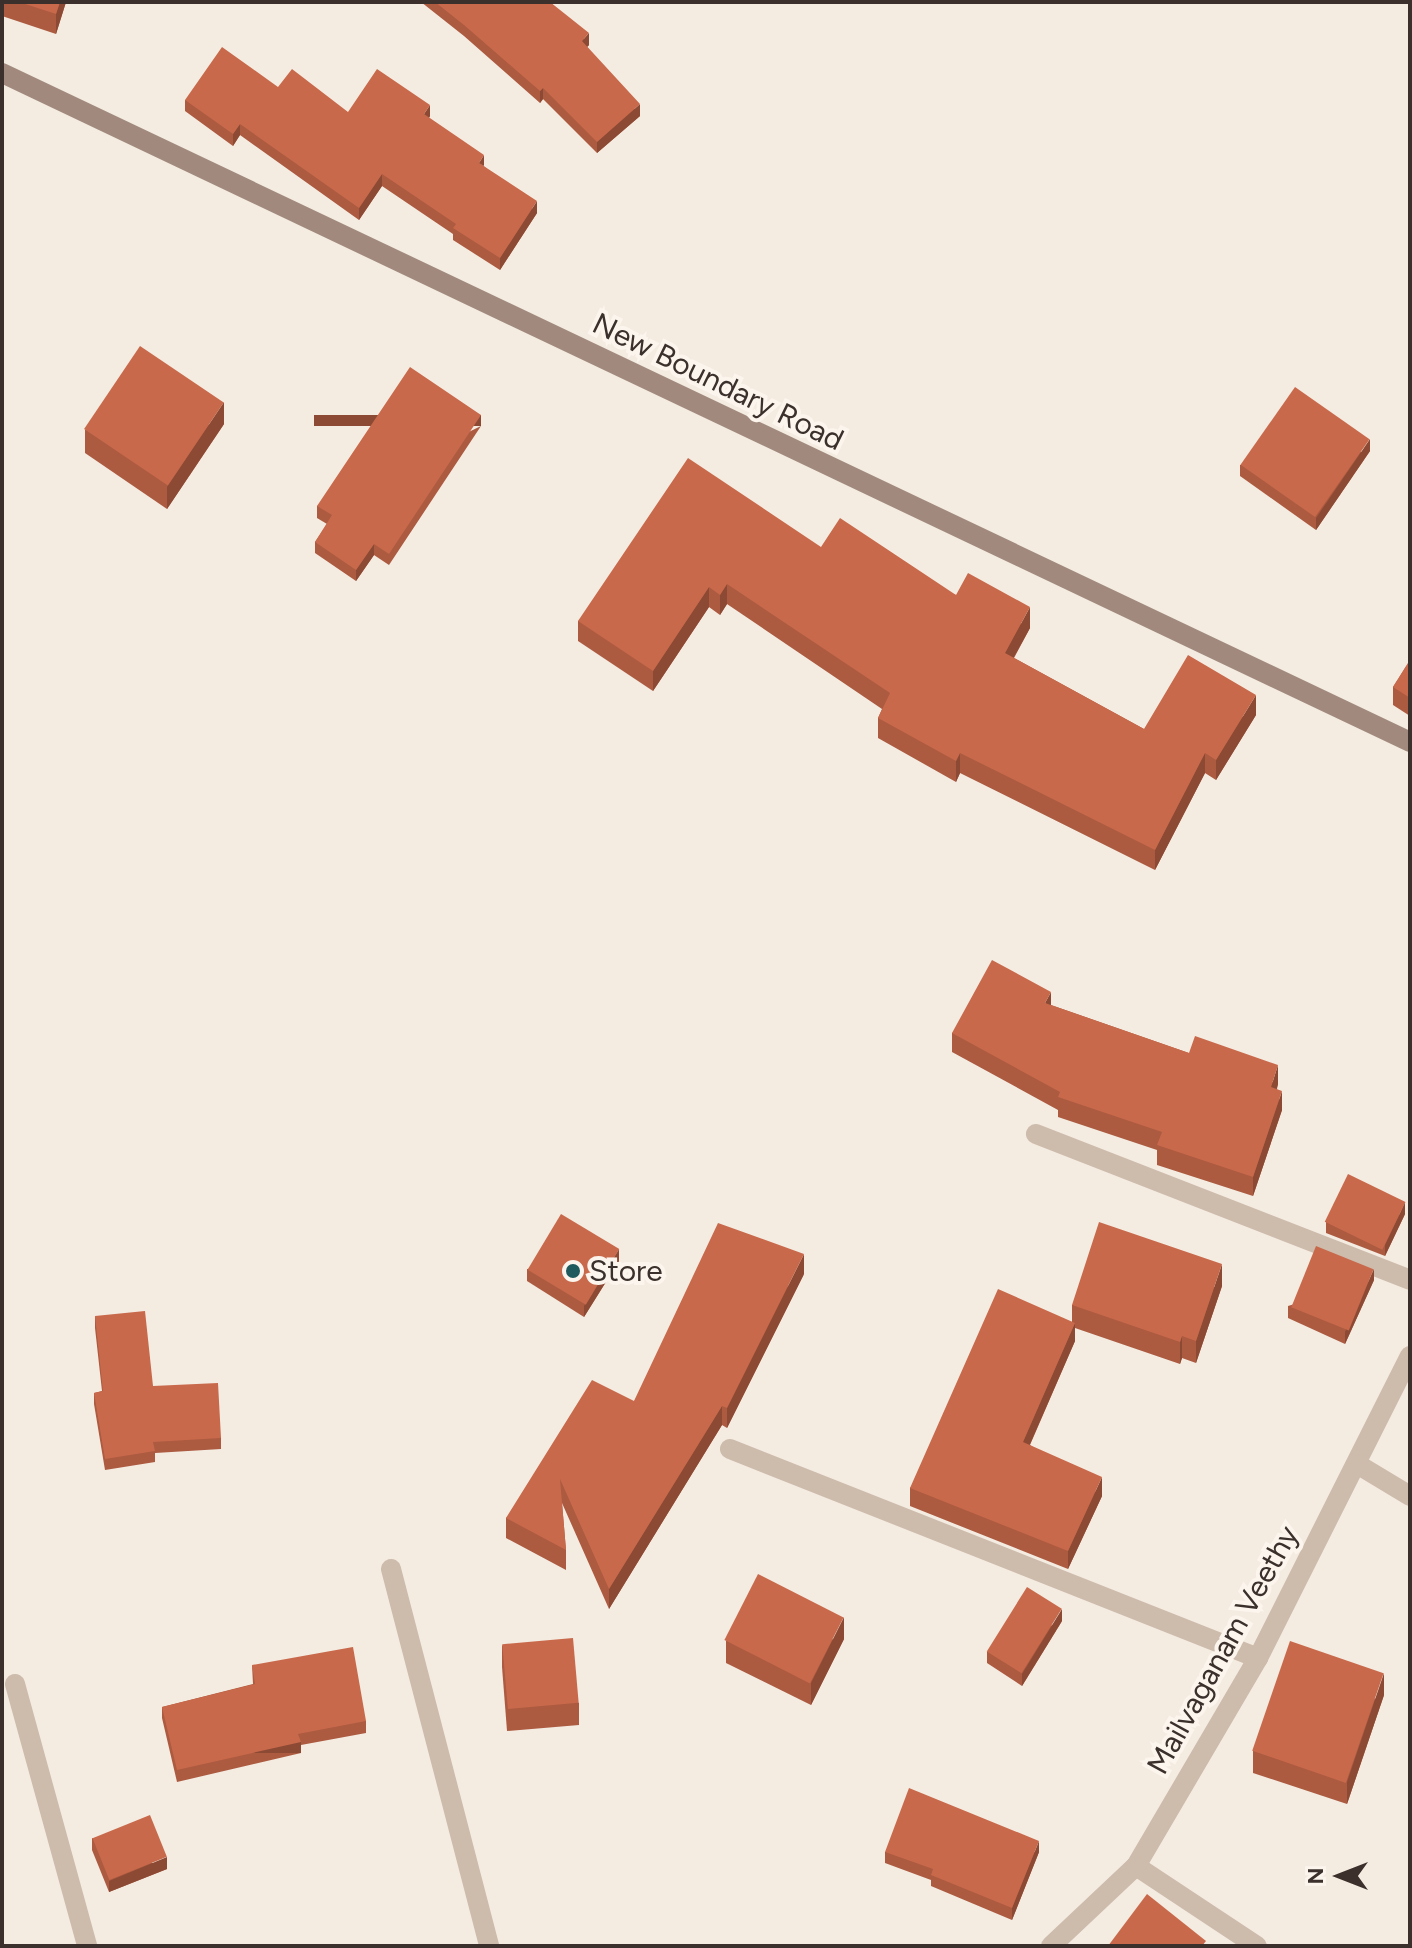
<!DOCTYPE html>
<style>
body{margin:0}
#map{position:relative;width:1412px;height:1948px;overflow:hidden;background:#f4ebe1;font-family:Figtree,sans-serif}
div>[style]{position:absolute}
[style*='--x']{left:calc(var(--x)*1px);top:calc(var(--y)*1px);width:calc(var(--w)*1px);rotate:calc(var(--a)*1deg)}
.service>*{height:20px;margin:-10px;padding:0 10px;transform-origin:10px;border-radius:10px;background:#cdbbac}
.minor>*{height:20px;margin:-10px;padding:0 10px;transform-origin:10px;border-radius:10px;background:#cdbbac}
.secondary>*{height:20px;margin:-10px;padding:0 10px;transform-origin:10px;border-radius:10px;background:#a18a7d}
.wall>*{inset:0;background:#ac5a40}
.shaded-wall>*{inset:0;background:#8c4a34;transform-origin:0 0}
.building>*{inset:0;background:#c8694b;transform-origin:0 0}
.dots>*{width:22px;height:22px;translate:-50% -50%;box-sizing:border-box;border:4px solid #fbf5ee;border-radius:50%}
span{translate:-50% -50%;white-space:nowrap;text-align:center;line-height:1.15;-webkit-text-stroke:8px #fbf5ee;paint-order:stroke}
.street-label{font-size:30px;color:#3b302b}
.poi-label{font-size:30px;color:#3b302b}
.left{translate:0 -50%;text-align:left}
.frame{position:absolute;inset:0;border:4px solid #3b302b;pointer-events:none}
.north{position:absolute;left:1300px;top:1836px;width:80px;height:80px;-webkit-text-stroke:6px #fbf5ee;paint-order:stroke;rotate:270deg;font-size:22px;font-weight:700;line-height:32px;text-align:center;color:#3b302b}
.north::after{content:'';display:block;margin:auto;width:28px;height:36px;background:#3b302b;clip-path:polygon(50% 0,100% 100%,50% 72%,0 100%)}
</style>
<div id="map">
<div class="service">
<i style="--x:1036;--y:1134;--w:401;--a:21.3"></i>
<i style="--x:730;--y:1449;--w:568;--a:21.6"></i>
<i style="--x:1357;--y:1464;--w:62;--a:31.1"></i>
<i style="--x:391;--y:1569;--w:390;--a:75.4"></i>
<i style="--x:15;--y:1684;--w:272;--a:74.6"></i>
<i style="--x:1136;--y:1866;--w:145;--a:33.5"></i>
</div>
<div class="minor">
<i style="--x:1051;--y:1946;--w:117;--a:-43.3"></i>
<i style="--x:1136;--y:1866;--w:241;--a:-59.6"></i>
<i style="--x:1258;--y:1658;--w:338;--a:-63.3"></i>
</div>
<div class="secondary">
<i style="--x:2;--y:73;--w:1559;--a:25.41"></i>
</div>
<div class="wall">
<i style="clip-path:polygon(2px 2px,66px 2px,56px 34px,2px 16px)"></i>
<i style="clip-path:polygon(421px 2px,550px 2px,589px 45px,587px 47px,640px 116px,597px 153px,543px 99px,540px 103px,464px 36px)"></i>
<i style="clip-path:polygon(185px 100px,348px 112px,430px 116px,429px 118px,537px 213px,500px 270px,453px 240px,453px 234px,382px 186px,359px 220px,240px 135px,233px 146px,185px 111px)"></i>
<i style="clip-path:polygon(224px 424px,167px 509px,85px 453px,85px 430px)"></i>
<i style="clip-path:polygon(481px 426px,389px 565px,374px 555px,356px 581px,315px 553px,315px 542px,327px 524px,317px 518px,317px 506px)"></i>
<i style="clip-path:polygon(1370px 451px,1316px 530px,1240px 476px,1240px 465px)"></i>
<i style="clip-path:polygon(821px 547px,956px 595px,1030px 628px,1014px 658px,1144px 729px,1256px 715px,1216px 780px,1205px 773px,1155px 870px,960px 773px,956px 782px,878px 738px,878px 718px,882px 709px,727px 604px,720px 615px,709px 607px,653px 691px,578px 641px,578px 621px)"></i>
<i style="clip-path:polygon(1410px 660px,1410px 716px,1393px 705px,1393px 687px)"></i>
<i style="clip-path:polygon(1051px 1005px,1278px 1084px,1277px 1089px,1282px 1110px,1253px 1196px,1157px 1165px,1157px 1150px,1058px 1117px,1058px 1110px,952px 1052px,952px 1033px)"></i>
<i style="clip-path:polygon(1405px 1214px,1385px 1256px,1326px 1233px,1326px 1222px)"></i>
<i style="clip-path:polygon(619px 1261px,584px 1317px,527px 1281px,527px 1269px)"></i>
<i style="clip-path:polygon(804px 1274px,727px 1428px,722px 1425px,609px 1609px,562px 1503px,566px 1550px,566px 1570px,506px 1538px,506px 1518px,634px 1401px)"></i>
<i style="clip-path:polygon(1374px 1280px,1345px 1344px,1288px 1318px,1288px 1306px)"></i>
<i style="clip-path:polygon(1222px 1286px,1196px 1363px,1182px 1358px,1180px 1364px,1075px 1328px,1075px 1341px,1030px 1445px,1102px 1496px,1068px 1569px,910px 1506px,910px 1488px,1072px 1322px,1072px 1305px)"></i>
<i style="clip-path:polygon(95px 1316px,153px 1386px,221px 1438px,221px 1449px,155px 1453px,155px 1462px,105px 1470px,94px 1404px,94px 1393px,102px 1391px,95px 1328px)"></i>
<i style="clip-path:polygon(1062px 1621px,1022px 1686px,987px 1663px,987px 1652px)"></i>
<i style="clip-path:polygon(844px 1639px,811px 1705px,726px 1663px,726px 1641px)"></i>
<i style="clip-path:polygon(502px 1645px,579px 1703px,579px 1725px,507px 1731px,502px 1667px)"></i>
<i style="clip-path:polygon(252px 1665px,366px 1721px,366px 1733px,301px 1745px,301px 1753px,177px 1782px,162px 1718px,162px 1707px,253px 1684px)"></i>
<i style="clip-path:polygon(1384px 1695px,1347px 1804px,1253px 1773px,1253px 1751px)"></i>
<i style="clip-path:polygon(92px 1838px,167px 1869px,109px 1892px,92px 1850px)"></i>
<i style="clip-path:polygon(885px 1852px,1039px 1852px,1012px 1920px,931px 1886px,931px 1880px,885px 1863px)"></i>
</div>
<div class="shaded-wall">
<i style="clip-path:polygon(60px 2px,66px 2px,56px 34px,56px 14px)"></i>
<i style="clip-path:polygon(589px 33px,589px 45px,582px 52px,582px 41px)"></i>
<i style="clip-path:polygon(543px 88px,543px 99px,540px 103px,540px 91px)"></i>
<i style="clip-path:polygon(640px 104px,640px 116px,597px 153px,597px 142px)"></i>
<i style="clip-path:polygon(430px 105px,430px 116px,424px 125px,424px 114px)"></i>
<i style="clip-path:polygon(240px 124px,240px 135px,233px 146px,233px 134px)"></i>
<i style="clip-path:polygon(484px 155px,484px 166px,479px 163px)"></i>
<i style="clip-path:polygon(382px 174px,382px 186px,359px 220px,359px 208px)"></i>
<i style="clip-path:polygon(537px 201px,537px 213px,500px 270px,500px 258px)"></i>
<i style="clip-path:polygon(224px 402px,224px 424px,167px 509px,167px 487px)"></i>
<i style="left:481px;top:415px;width:11px;height:167px;rotate:90deg"></i>
<i style="clip-path:polygon(1370px 439px,1370px 451px,1316px 530px,1316px 518px)"></i>
<i style="clip-path:polygon(374px 544px,374px 555px,356px 581px,356px 570px)"></i>
<i style="clip-path:polygon(727px 584px,727px 604px,720px 615px,720px 595px)"></i>
<i style="clip-path:polygon(709px 587px,709px 607px,653px 691px,653px 671px)"></i>
<i style="clip-path:polygon(1030px 607px,1030px 628px,1005px 673px,1005px 653px)"></i>
<i style="clip-path:polygon(1256px 695px,1256px 715px,1216px 780px,1216px 760px)"></i>
<i style="clip-path:polygon(960px 753px,960px 773px,956px 782px,956px 761px)"></i>
<i style="clip-path:polygon(1205px 753px,1205px 773px,1155px 870px,1155px 850px)"></i>
<i style="clip-path:polygon(1051px 992px,1051px 1012px,1045px 1003px)"></i>
<i style="clip-path:polygon(1278px 1065px,1278px 1084px,1271px 1107px,1271px 1087px)"></i>
<i style="clip-path:polygon(1282px 1091px,1282px 1110px,1253px 1196px,1253px 1177px)"></i>
<i style="clip-path:polygon(1405px 1202px,1405px 1214px,1385px 1256px,1385px 1245px)"></i>
<i style="clip-path:polygon(619px 1249px,619px 1261px,584px 1317px,584px 1306px)"></i>
<i style="clip-path:polygon(804px 1254px,804px 1274px,727px 1428px,727px 1408px)"></i>
<i style="clip-path:polygon(1222px 1264px,1222px 1286px,1196px 1363px,1196px 1341px)"></i>
<i style="clip-path:polygon(1374px 1269px,1374px 1280px,1345px 1344px,1345px 1332px)"></i>
<i style="clip-path:polygon(1075px 1323px,1075px 1341px,1023px 1460px,1023px 1442px)"></i>
<i style="clip-path:polygon(1182px 1336px,1182px 1358px,1180px 1364px,1180px 1342px)"></i>
<i style="clip-path:polygon(722px 1406px,722px 1425px,609px 1609px,609px 1589px)"></i>
<i style="clip-path:polygon(1102px 1477px,1102px 1496px,1068px 1569px,1068px 1551px)"></i>
<i style="clip-path:polygon(1062px 1609px,1062px 1621px,1022px 1686px,1022px 1674px)"></i>
<i style="clip-path:polygon(844px 1617px,844px 1639px,811px 1705px,811px 1683px)"></i>
<i style="clip-path:polygon(1384px 1673px,1384px 1695px,1347px 1804px,1347px 1782px)"></i>
<i style="left:301px;top:1742px;width:11px;height:127px;rotate:90deg"></i>
<i style="clip-path:polygon(1039px 1841px,1039px 1852px,1012px 1920px,1012px 1908px)"></i>
<i style="clip-path:polygon(167px 1857px,167px 1869px,109px 1892px,109px 1881px)"></i>
</div>
<div class="building">
<i style="clip-path:polygon(19px 2px,60px 2px,56px 14px)"></i>
<i style="clip-path:polygon(435px 2px,550px 2px,589px 33px,582px 41px,640px 104px,597px 142px,543px 88px,540px 91px,464px 25px)"></i>
<i style="clip-path:polygon(222px 47px,278px 87px,292px 69px,348px 112px,377px 69px,430px 105px,424px 114px,484px 155px,479px 163px,537px 201px,500px 258px,453px 228px,456px 224px,382px 174px,359px 208px,240px 124px,233px 134px,185px 100px)"></i>
<i style="left:140px;top:346px;width:101px;height:100px;rotate:34deg"></i>
<i style="clip-path:polygon(410px 367px,481px 415px,389px 554px,374px 544px,356px 570px,315px 542px,332px 515px,317px 506px)"></i>
<i style="left:1295px;top:387px;width:91px;height:95px;rotate:35deg"></i>
<i style="clip-path:polygon(688px 458px,821px 547px,840px 518px,956px 595px,968px 573px,1030px 607px,1005px 653px,1144px 729px,1188px 655px,1256px 695px,1216px 760px,1205px 753px,1155px 850px,960px 753px,956px 761px,878px 718px,890px 693px,727px 584px,720px 595px,709px 587px,653px 671px,578px 621px)"></i>
<i style="clip-path:polygon(1410px 660px,1410px 698px,1393px 687px)"></i>
<i style="clip-path:polygon(992px 960px,1051px 992px,1045px 1003px,1189px 1053px,1195px 1036px,1278px 1065px,1271px 1087px,1282px 1091px,1253px 1177px,1157px 1145px,1162px 1132px,1058px 1097px,1060px 1092px,952px 1033px)"></i>
<i style="left:1348px;top:1174px;width:64px;height:53px;rotate:26deg"></i>
<i style="left:561px;top:1214px;width:68px;height:65px;rotate:31deg"></i>
<i style="clip-path:polygon(1099px 1222px,1222px 1264px,1196px 1341px,1182px 1336px,1180px 1342px,1072px 1305px)"></i>
<i style="clip-path:polygon(718px 1223px,804px 1254px,727px 1408px,722px 1406px,609px 1589px,560px 1479px,566px 1550px,506px 1518px,592px 1380px,634px 1401px)"></i>
<i style="left:1316px;top:1246px;width:62px;height:66px;rotate:22deg"></i>
<i style="clip-path:polygon(998px 1289px,1075px 1323px,1023px 1442px,1102px 1477px,1068px 1551px,910px 1488px)"></i>
<i style="clip-path:polygon(145px 1311px,153px 1386px,218px 1383px,221px 1438px,153px 1442px,155px 1451px,105px 1459px,94px 1393px,103px 1391px,95px 1316px)"></i>
<i style="left:758px;top:1574px;width:96px;height:74px;rotate:27deg"></i>
<i style="left:1027px;top:1587px;width:41px;height:76px;rotate:32deg"></i>
<i style="left:573px;top:1638px;width:65px;height:71px;rotate:85deg"></i>
<i style="left:1290px;top:1641px;width:99px;height:116px;rotate:19deg"></i>
<i style="clip-path:polygon(353px 1647px,366px 1721px,298px 1734px,301px 1742px,177px 1770px,162px 1707px,255px 1684px,252px 1665px)"></i>
<i style="clip-path:polygon(909px 1788px,1039px 1841px,1012px 1908px,931px 1875px,933px 1869px,885px 1852px)"></i>
<i style="left:150px;top:1815px;width:45px;height:62px;rotate:68deg"></i>
<i style="clip-path:polygon(1147px 1894px,1206px 1941px,1202px 1946px,1108px 1946px)"></i>
</div>
<div class="dots">
<i style="left:573px;top:1271px;background:#1f5a5e"></i>
</div>
<div class="street-label">
<span style="left:718px;top:382px;rotate:26deg">New Boundary Road</span>
<span style="left:1223px;top:1650px;rotate:-61deg">Mailvaganam Veethy</span>
</div>
<div class="poi-label">
<span class="left" style="left:589px;top:1271px">Store</span>
</div>
<div class="frame"></div>
<div class="north">N</div>
</div>
